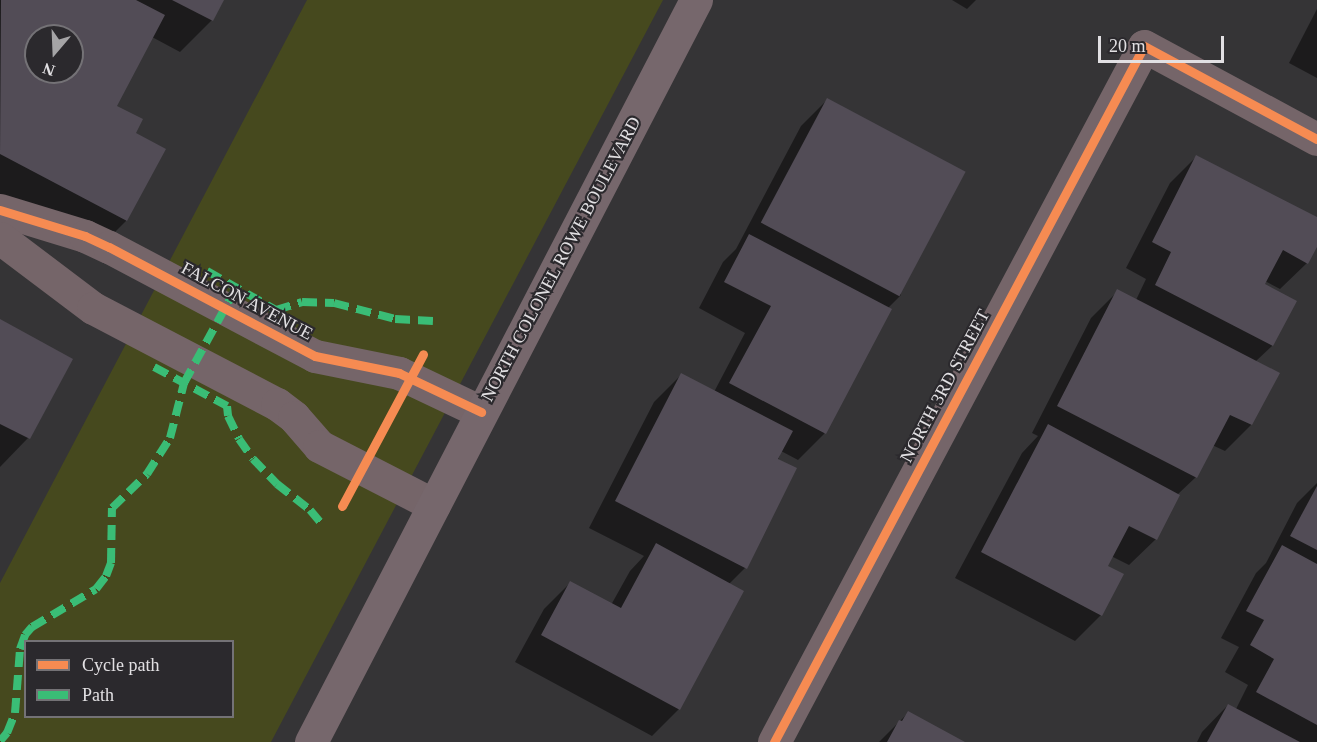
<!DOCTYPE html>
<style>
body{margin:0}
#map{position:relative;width:1317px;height:742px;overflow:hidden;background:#353436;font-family:Georgia,serif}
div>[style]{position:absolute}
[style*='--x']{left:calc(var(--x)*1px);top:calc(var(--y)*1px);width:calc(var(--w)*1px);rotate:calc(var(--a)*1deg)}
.green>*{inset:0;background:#46491e}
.shadow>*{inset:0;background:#0007}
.building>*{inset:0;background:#524c56;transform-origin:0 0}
.minor>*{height:33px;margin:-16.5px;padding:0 16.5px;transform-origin:16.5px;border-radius:16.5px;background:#756569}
.secondary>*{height:33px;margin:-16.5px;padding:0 16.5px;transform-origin:16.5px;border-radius:16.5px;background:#76676c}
.quiet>*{height:8px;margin-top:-4px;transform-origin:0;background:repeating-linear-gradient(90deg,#3abd76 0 15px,transparent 0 23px)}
.cycleway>*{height:9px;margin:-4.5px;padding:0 4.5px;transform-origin:4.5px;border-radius:4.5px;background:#f68b52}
span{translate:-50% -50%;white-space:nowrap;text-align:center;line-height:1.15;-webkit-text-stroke:4.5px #2b292d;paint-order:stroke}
.street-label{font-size:18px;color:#e2e0e3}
.legend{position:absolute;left:24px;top:640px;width:210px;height:78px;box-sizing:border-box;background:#2b292d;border:2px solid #747276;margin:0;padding:8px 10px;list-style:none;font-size:18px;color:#e2e0e3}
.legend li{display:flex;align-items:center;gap:12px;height:30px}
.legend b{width:30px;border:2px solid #747276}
.north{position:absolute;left:24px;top:24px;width:60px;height:60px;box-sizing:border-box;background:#2b292d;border:2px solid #747276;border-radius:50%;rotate:199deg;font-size:16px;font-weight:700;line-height:24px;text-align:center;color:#e2e0e3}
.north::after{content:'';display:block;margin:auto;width:21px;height:27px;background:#a5a4a6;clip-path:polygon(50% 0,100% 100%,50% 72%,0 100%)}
.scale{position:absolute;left:1098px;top:36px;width:126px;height:27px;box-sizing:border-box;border:3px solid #e2e0e3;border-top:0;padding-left:8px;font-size:18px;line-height:21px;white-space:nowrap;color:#e2e0e3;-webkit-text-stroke:4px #2b292d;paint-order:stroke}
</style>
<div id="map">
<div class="green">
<i style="clip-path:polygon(evenodd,307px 0,663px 0,271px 742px,0 742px,0 583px,307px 0,26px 642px,232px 642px,232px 716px,26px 716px,26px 642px)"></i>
</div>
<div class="shadow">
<i style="clip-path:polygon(evenodd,0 0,222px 0,212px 20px,180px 52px,152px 37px,115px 106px,134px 134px,164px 149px,126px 221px,95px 252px,0 202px,0 0,36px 36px,72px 36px,72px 72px,36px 72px,36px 36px)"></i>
<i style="clip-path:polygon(952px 0,976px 0,967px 9px)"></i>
<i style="clip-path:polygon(1317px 9px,1317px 78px,1289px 63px)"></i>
<i style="clip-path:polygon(827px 100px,901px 295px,888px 308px,890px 309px,824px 434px,798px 460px,781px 451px,745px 568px,729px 584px,679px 709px,652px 736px,515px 662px,544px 609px,570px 583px,611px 605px,630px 571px,644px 556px,589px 528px,654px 402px,681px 375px,714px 392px,745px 333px,699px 308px,723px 262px,736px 249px,801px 126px)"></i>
<i style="clip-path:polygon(1197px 156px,1317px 219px,1317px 244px,1307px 263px,1280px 289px,1265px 281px,1263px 284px,1295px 301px,1272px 346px,1255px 362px,1278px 373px,1251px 425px,1225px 451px,1212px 445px,1196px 477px,1177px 495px,1156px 539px,1129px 565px,1111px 556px,1106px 566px,1101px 615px,1075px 641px,955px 578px,1022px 453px,1038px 436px,1032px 433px,1091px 318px,1118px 291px,1136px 300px,1146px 279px,1126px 268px,1170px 183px)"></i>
<i style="clip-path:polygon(0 321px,71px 359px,28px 438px,0 467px)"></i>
<i style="clip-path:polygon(1317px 483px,1317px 742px,1197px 742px,1202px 732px,1228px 705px,1236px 709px,1248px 685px,1225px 672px,1239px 647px,1221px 638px,1256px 573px,1266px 563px,1297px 503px)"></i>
<i style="clip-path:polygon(908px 713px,962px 742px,879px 742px)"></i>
</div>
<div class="building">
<i style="clip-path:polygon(evenodd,1px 0,136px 0,165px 15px,117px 106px,143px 119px,136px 133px,166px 149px,127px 221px,0 154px,1px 0,36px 36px,72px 36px,72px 72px,36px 72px,36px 36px)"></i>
<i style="clip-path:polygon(172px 0,224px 0,213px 21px)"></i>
<i style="left:827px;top:98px;width:157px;height:141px;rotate:28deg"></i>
<i style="clip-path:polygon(1196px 155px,1317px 217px,1317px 247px,1308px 264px,1283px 250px,1265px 284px,1297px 301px,1273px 346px,1155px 285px,1171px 252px,1152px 242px)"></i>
<i style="clip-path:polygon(749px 234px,892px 309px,826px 434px,729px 383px,771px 306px,724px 282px)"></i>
<i style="clip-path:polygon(1117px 289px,1280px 373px,1252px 425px,1230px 415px,1197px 478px,1057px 406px)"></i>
<i style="clip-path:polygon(0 319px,73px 359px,30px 439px,0 424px)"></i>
<i style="clip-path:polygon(681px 373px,793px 431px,778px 459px,797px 468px,747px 569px,615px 501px)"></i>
<i style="clip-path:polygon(1048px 424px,1180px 495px,1157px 540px,1129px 526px,1108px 566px,1124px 574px,1102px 616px,981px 552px)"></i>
<i style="clip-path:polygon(1317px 486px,1317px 550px,1290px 536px)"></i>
<i style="clip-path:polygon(656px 543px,744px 591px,680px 710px,541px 635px,570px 581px,621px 608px)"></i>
<i style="clip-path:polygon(1282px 545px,1317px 564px,1317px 725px,1256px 692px,1274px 659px,1250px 645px,1264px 620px,1246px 611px)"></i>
<i style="clip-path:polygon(1228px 704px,1300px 742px,1207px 742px)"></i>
<i style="clip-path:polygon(908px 711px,965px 742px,887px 742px,899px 720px,902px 721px)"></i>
</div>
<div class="minor">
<i style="--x:0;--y:210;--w:89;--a:17"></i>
<i style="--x:85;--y:236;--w:26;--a:25"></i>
<i style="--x:109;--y:247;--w:233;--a:27.9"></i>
<i style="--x:315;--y:356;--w:86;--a:11.4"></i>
<i style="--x:399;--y:373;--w:91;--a:25.4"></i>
<i style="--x:0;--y:238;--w:116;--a:37"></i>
<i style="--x:93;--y:308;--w:208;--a:27.6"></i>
<i style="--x:277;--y:404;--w:21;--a:37"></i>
<i style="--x:294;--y:417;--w:38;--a:49"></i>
<i style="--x:319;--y:446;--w:129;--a:27.2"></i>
<i style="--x:774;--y:742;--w:788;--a:-62"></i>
<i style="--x:1144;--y:46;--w:196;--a:28.3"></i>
</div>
<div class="secondary">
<i style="--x:311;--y:742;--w:836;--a:-62.58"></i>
</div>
<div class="quiet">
<i style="--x:207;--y:271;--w:79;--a:29.5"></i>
<i style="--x:276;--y:310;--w:27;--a:-17"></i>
<i style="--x:302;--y:302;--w:32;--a:2"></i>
<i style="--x:334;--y:303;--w:63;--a:14.7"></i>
<i style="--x:395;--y:319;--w:38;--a:3"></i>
<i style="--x:154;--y:367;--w:83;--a:28.1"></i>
<i style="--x:227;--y:406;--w:10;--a:84"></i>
<i style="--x:228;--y:416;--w:25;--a:64"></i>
<i style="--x:239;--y:439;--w:24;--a:55"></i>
<i style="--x:253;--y:459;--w:35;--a:46"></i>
<i style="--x:277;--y:484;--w:42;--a:38.2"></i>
<i style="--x:310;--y:510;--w:17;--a:50"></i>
<i style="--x:0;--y:741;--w:11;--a:-49"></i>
<i style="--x:7;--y:733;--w:22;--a:-68"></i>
<i style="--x:15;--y:713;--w:64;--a:-85.5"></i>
<i style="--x:20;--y:649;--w:15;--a:-70"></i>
<i style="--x:25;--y:635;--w:11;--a:-49"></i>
<i style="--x:32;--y:627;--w:74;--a:-30.7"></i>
<i style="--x:96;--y:589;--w:16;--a:-52"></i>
<i style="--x:106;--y:576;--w:14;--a:-69"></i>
<i style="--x:111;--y:563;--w:55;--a:-89"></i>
<i style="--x:112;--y:508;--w:49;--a:-44.2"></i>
<i style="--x:147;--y:474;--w:43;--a:-57.4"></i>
<i style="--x:170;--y:438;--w:57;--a:-75.7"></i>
<i style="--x:184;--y:383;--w:108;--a:-61.3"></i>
</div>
<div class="cycleway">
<i style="--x:0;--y:210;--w:89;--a:17"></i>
<i style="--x:85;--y:236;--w:26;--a:25"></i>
<i style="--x:109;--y:247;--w:233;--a:27.9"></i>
<i style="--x:315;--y:356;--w:86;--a:11.4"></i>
<i style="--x:399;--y:373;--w:91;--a:25.4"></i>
<i style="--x:342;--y:506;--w:172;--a:-61.9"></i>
<i style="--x:774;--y:742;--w:788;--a:-62"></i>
<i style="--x:1144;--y:46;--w:196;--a:28.3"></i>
</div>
<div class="street-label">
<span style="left:561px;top:259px;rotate:-62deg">NORTH COLONEL ROWE BOULEVARD</span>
<span style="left:247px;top:301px;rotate:28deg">FALCON AVENUE</span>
<span style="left:945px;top:386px;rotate:-62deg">NORTH 3RD STREET</span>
</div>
<ul class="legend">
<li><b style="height:8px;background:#f68b52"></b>Cycle path</li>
<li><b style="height:8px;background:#3abd76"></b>Path</li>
</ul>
<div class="north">N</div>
<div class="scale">20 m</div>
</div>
